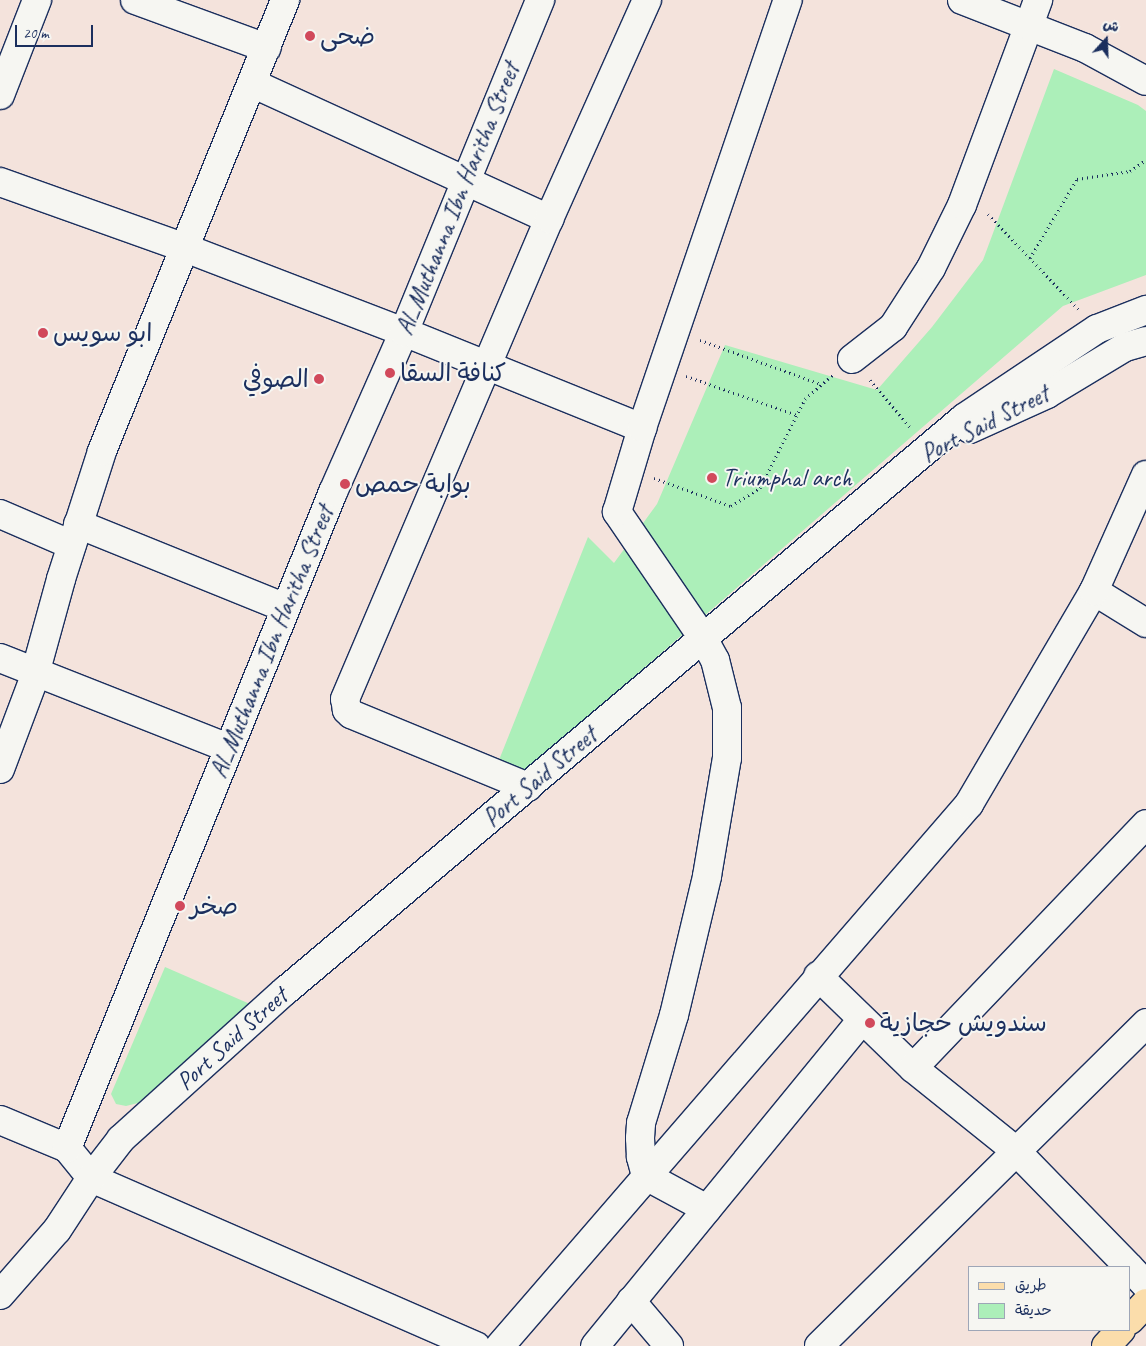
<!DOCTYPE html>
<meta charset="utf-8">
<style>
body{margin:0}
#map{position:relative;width:1146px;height:1346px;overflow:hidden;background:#f4e3dc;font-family:Caveat,"Playpen Sans Arabic",sans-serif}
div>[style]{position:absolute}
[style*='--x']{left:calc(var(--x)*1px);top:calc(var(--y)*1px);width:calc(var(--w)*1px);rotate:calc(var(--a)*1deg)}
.green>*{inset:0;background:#acefb9}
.path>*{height:3px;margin-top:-1.5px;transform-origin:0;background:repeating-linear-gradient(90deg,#1b2f5e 0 1px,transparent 0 5px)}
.roads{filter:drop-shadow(1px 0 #1b2f5e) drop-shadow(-1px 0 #1b2f5e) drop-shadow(0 1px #1b2f5e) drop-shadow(0 -1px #1b2f5e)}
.minor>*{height:28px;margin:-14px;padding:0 14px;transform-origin:14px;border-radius:14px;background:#f6f6f2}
.secondary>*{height:28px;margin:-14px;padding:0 14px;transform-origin:14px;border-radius:14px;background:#f6f6f2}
.primary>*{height:28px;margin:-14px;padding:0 14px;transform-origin:14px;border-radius:14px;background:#fbddab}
.dots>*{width:14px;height:14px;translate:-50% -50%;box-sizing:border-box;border:2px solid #f6f6f2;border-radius:50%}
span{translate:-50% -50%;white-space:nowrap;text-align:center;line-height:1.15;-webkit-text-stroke:4px #f6f6f2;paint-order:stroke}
.poi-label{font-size:25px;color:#1b2f5e}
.left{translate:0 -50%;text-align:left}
.right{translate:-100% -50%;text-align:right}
.street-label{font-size:25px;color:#1b2f5e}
.legend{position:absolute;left:968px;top:1266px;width:162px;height:65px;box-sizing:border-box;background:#f6f6f2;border:1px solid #9ea6b7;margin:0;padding:6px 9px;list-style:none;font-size:15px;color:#1b2f5e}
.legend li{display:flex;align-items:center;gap:10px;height:25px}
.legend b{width:25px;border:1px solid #9ea6b7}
.north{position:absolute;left:1081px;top:15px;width:50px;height:50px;-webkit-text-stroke:4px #f6f6f2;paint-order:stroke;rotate:20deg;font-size:14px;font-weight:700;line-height:20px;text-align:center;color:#1b2f5e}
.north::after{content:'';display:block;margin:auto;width:18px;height:22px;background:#1b2f5e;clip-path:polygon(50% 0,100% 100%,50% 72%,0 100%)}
.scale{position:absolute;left:15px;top:25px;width:78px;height:22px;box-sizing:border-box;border:2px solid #1b2f5e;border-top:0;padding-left:6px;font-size:15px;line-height:18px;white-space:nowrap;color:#1b2f5e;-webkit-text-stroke:4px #f6f6f2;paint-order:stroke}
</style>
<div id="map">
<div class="green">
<i style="clip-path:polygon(1054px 69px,1138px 105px,1146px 111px,1146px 275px,1063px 306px,521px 774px,497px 765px,588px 537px,614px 563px,657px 504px,725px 345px,877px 390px,932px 327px,983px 260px)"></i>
<i style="clip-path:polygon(165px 967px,250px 1004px,138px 1103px,126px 1106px,116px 1104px,111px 1094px)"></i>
</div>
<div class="path">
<i style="--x:988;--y:214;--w:131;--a:46.5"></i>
<i style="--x:1030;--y:258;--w:92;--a:-59.3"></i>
<i style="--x:1077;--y:179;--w:54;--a:-8.6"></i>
<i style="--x:1130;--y:171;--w:19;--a:-35"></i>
<i style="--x:700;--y:340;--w:129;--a:20"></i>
<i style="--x:686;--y:376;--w:118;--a:19.4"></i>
<i style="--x:870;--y:380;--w:63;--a:49.5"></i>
<i style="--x:654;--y:478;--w:82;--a:20"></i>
<i style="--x:731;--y:506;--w:34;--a:-32"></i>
<i style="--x:760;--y:488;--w:100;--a:-63.2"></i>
<i style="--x:805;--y:399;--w:37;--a:-41"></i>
</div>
<div class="roads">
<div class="minor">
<i style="--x:135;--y:0;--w:140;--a:20.1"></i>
<i style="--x:252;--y:83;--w:327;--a:24.6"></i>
<i style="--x:0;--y:95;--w:102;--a:-68.7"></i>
<i style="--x:0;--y:182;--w:196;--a:19.6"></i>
<i style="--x:185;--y:248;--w:235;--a:21"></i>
<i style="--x:404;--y:332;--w:257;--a:22"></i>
<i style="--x:852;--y:359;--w:52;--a:-38"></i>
<i style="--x:893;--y:327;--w:70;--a:-57.2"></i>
<i style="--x:931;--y:268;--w:70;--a:-63.8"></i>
<i style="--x:962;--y:205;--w:192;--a:-69.6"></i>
<i style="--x:0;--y:514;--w:78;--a:23.3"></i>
<i style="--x:78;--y:524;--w:224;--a:22"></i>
<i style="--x:1094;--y:591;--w:61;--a:31.6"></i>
<i style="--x:0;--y:658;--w:246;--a:21.5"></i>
<i style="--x:0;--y:769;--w:94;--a:-69.4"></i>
<i style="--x:33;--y:681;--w:106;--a:-74.6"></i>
<i style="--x:61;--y:579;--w:134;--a:-72.2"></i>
<i style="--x:102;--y:451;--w:487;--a:-67.9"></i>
<i style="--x:528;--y:787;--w:191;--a:-157.6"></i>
<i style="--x:351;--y:714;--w:6;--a:-135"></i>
<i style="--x:347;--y:710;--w:11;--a:-100"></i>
<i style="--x:345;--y:699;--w:522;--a:-66.97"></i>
<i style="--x:549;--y:219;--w:240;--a:-65.9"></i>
<i style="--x:818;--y:976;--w:132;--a:44.1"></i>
<i style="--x:913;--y:1068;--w:131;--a:38.8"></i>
<i style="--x:1015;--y:1150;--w:163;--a:45.7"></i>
<i style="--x:913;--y:1068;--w:337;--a:-46.3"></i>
<i style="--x:0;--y:1120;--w:73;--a:22.7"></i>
<i style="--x:67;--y:1148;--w:38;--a:51"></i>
<i style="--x:91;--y:1178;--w:420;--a:23.6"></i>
<i style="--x:67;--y:1148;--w:708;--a:-67.93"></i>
<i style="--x:333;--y:492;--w:175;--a:-66.1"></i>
<i style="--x:404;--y:332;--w:359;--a:-67.7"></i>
<i style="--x:707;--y:1209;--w:69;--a:-151.6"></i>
<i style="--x:646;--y:1176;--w:20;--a:-105"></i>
<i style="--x:641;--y:1157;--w:19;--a:-93"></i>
<i style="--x:640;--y:1138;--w:15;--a:-86"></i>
<i style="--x:641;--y:1123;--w:113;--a:-73"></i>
<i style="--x:674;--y:1015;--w:143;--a:-76.6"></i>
<i style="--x:707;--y:876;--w:120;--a:-80.4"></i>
<i style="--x:727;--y:758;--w:50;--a:-90"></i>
<i style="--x:727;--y:708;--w:49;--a:-104"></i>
<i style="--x:715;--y:660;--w:25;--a:-119"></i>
<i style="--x:703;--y:638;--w:153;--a:-124.3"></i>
<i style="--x:617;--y:512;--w:88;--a:-73.4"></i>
<i style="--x:642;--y:428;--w:452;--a:-71.2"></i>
<i style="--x:1130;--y:1268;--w:23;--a:47"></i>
<i style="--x:631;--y:1301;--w:59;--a:49.8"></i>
<i style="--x:500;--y:1346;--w:717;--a:-49.13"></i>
<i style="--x:969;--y:804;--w:247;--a:-59.6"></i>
<i style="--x:1094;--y:591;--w:127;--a:-65.9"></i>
<i style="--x:595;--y:1346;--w:421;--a:-50.7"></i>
<i style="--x:819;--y:1346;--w:460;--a:-44.6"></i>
</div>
<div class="secondary">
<i style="--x:962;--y:0;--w:132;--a:21.3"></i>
<i style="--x:1085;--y:48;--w:69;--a:28.4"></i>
<i style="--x:1029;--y:25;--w:27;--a:-70"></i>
<i style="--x:970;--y:429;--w:85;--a:-24.4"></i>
<i style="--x:1047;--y:394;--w:91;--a:-31.1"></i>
<i style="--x:1125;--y:347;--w:22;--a:-16"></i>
<i style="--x:0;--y:1295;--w:86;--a:-48.8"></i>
<i style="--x:57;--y:1230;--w:62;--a:-56.8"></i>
<i style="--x:91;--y:1178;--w:49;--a:-52.4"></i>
<i style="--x:121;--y:1139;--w:221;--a:-42.1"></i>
<i style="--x:285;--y:991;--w:888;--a:-40.16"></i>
<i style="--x:964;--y:418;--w:160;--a:-33.8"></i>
<i style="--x:1097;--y:329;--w:53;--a:-21.2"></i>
</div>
<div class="primary">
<i style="--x:1130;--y:1320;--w:23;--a:-47"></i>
<i style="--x:1106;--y:1346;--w:22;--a:-47"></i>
</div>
</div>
<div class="dots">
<i style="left:310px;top:36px;background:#d1495b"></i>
<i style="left:43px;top:333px;background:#d1495b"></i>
<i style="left:390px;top:373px;background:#d1495b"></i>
<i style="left:319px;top:379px;background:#d1495b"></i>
<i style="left:712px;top:478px;background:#d1495b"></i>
<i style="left:345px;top:484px;background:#d1495b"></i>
<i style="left:180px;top:906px;background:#d1495b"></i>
<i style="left:870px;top:1023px;background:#d1495b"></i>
</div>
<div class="poi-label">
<span class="left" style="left:320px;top:36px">ضحى</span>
<span class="left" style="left:53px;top:333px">ابو سويس</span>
<span class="left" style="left:400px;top:373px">كنافة السقا</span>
<span class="right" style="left:309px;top:379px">الصوفي</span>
<span class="left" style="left:722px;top:478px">Triumphal arch</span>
<span class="left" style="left:355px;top:484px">بوابة حمص</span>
<span class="left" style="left:190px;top:906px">صخر</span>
<span class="left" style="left:880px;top:1023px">سندويش حجازية</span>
</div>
<div class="street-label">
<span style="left:458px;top:199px;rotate:-68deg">Al_Muthanna Ibn Haritha Street</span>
<span style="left:985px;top:424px;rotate:-27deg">Port Said Street</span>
<span style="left:272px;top:642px;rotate:-68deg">Al_Muthanna Ibn Haritha Street</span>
<span style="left:540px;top:777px;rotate:-40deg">Port Said Street</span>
<span style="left:232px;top:1039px;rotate:-42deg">Port Said Street</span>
</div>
<ul class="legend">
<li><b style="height:6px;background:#fbddab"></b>طريق</li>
<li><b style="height:14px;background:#acefb9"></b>حديقة</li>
</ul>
<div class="north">ش</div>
<div class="scale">20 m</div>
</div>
